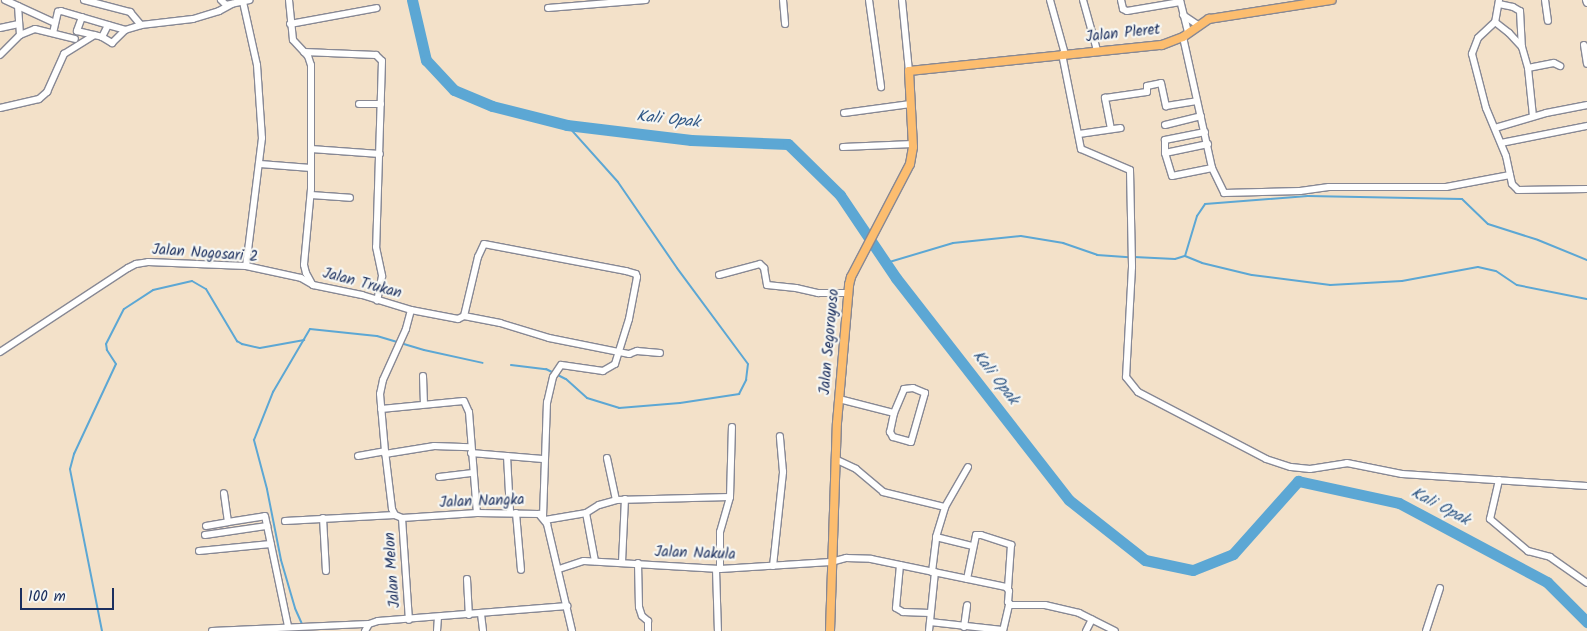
<!DOCTYPE html>
<style>
body{margin:0}
#map{position:relative;width:1587px;height:631px;overflow:hidden;background:#f3e1c9;font-family:Kalam,sans-serif}
div>[style]{position:absolute}
[style*='--x']{left:calc(var(--x)*1px);top:calc(var(--y)*1px);width:calc(var(--w)*1px);rotate:calc(var(--a)*1deg)}
.stream>*{height:2px;margin:-1px;padding:0 1px;transform-origin:1px;border-radius:1px;background:#5ca7d4}
.river>*{height:11px;margin:-5.5px;padding:0 5.5px;transform-origin:5.5px;border-radius:5.5px;background:#5ca7d4}
.roads{filter:drop-shadow(1px 0 #878894) drop-shadow(-1px 0 #878894) drop-shadow(0 1px #878894) drop-shadow(0 -1px #878894)}
.minor>*{height:6px;margin:-3px;padding:0 3px;transform-origin:3px;border-radius:3px;background:#fff}
.major>*{height:8px;margin:-4px;padding:0 4px;transform-origin:4px;border-radius:4px;background:#fcbd6f}
span{translate:-50% -50%;white-space:nowrap;text-align:center;line-height:1.15;-webkit-text-stroke:4.5px #f6f6f2;paint-order:stroke}
.street-label{font-size:15px;color:#1b2f5e}
.water-label{font-size:16px;color:#325987;font-style:italic}
.scale{position:absolute;left:20px;top:588px;width:94px;height:22px;box-sizing:border-box;border:2px solid #1b2f5e;border-top:0;padding-left:6px;font-size:15px;line-height:18px;white-space:nowrap;color:#1b2f5e;-webkit-text-stroke:4px #f6f6f2;paint-order:stroke}
</style>
<div id="map">
<div class="stream">
<i style="--x:1185;--y:256;--w:42;--a:-73.3"></i>
<i style="--x:1197;--y:216;--w:14;--a:-56"></i>
<i style="--x:1205;--y:204;--w:103;--a:-4.4"></i>
<i style="--x:1308;--y:196;--w:154;--a:1.1"></i>
<i style="--x:1462;--y:199;--w:36;--a:44"></i>
<i style="--x:1488;--y:224;--w:52;--a:17.7"></i>
<i style="--x:1538;--y:240;--w:53;--a:22.2"></i>
<i style="--x:1134;--y:257;--w:41;--a:2.8"></i>
<i style="--x:1175;--y:259;--w:10;--a:-17"></i>
<i style="--x:1185;--y:256;--w:18;--a:22"></i>
<i style="--x:1202;--y:263;--w:51;--a:13.5"></i>
<i style="--x:1252;--y:275;--w:79;--a:7.3"></i>
<i style="--x:1330;--y:285;--w:72;--a:-3.2"></i>
<i style="--x:1402;--y:281;--w:77;--a:-10.4"></i>
<i style="--x:1478;--y:267;--w:18;--a:13"></i>
<i style="--x:1496;--y:271;--w:25;--a:34"></i>
<i style="--x:1517;--y:285;--w:71;--a:11.3"></i>
<i style="--x:886;--y:263;--w:70;--a:-16.6"></i>
<i style="--x:953;--y:243;--w:68;--a:-5.9"></i>
<i style="--x:1021;--y:236;--w:43;--a:9.5"></i>
<i style="--x:1063;--y:243;--w:36;--a:19"></i>
<i style="--x:1097;--y:255;--w:32;--a:4"></i>
<i style="--x:511;--y:365;--w:35;--a:7"></i>
<i style="--x:546;--y:369;--w:22;--a:27"></i>
<i style="--x:566;--y:379;--w:28;--a:42"></i>
<i style="--x:587;--y:398;--w:34;--a:17"></i>
<i style="--x:619;--y:408;--w:61;--a:-4.7"></i>
<i style="--x:680;--y:403;--w:60;--a:-8.7"></i>
<i style="--x:739;--y:394;--w:16;--a:-63"></i>
<i style="--x:746;--y:380;--w:16;--a:-83"></i>
<i style="--x:748;--y:364;--w:119;--a:-126.5"></i>
<i style="--x:677;--y:268;--w:104;--a:-124.5"></i>
<i style="--x:618;--y:182;--w:76;--a:-131.8"></i>
<i style="--x:302;--y:624;--w:17;--a:-114"></i>
<i style="--x:295;--y:608;--w:50;--a:-106.3"></i>
<i style="--x:281;--y:560;--w:72;--a:-101.2"></i>
<i style="--x:267;--y:489;--w:51;--a:-104.9"></i>
<i style="--x:254;--y:440;--w:52;--a:-68.4"></i>
<i style="--x:273;--y:392;--w:73;--a:-59.6"></i>
<i style="--x:310;--y:329;--w:67;--a:6"></i>
<i style="--x:377;--y:336;--w:49;--a:16.6"></i>
<i style="--x:424;--y:350;--w:60;--a:12.4"></i>
<i style="--x:102;--y:631;--w:165;--a:-101.2"></i>
<i style="--x:70;--y:469;--w:16;--a:-75"></i>
<i style="--x:74;--y:454;--w:99;--a:-65"></i>
<i style="--x:116;--y:364;--w:17;--a:-123"></i>
<i style="--x:107;--y:350;--w:6;--a:-99"></i>
<i style="--x:106;--y:344;--w:39;--a:-63"></i>
<i style="--x:124;--y:309;--w:35;--a:-33"></i>
<i style="--x:153;--y:290;--w:40;--a:-13"></i>
<i style="--x:192;--y:281;--w:16;--a:30"></i>
<i style="--x:206;--y:289;--w:61;--a:59.2"></i>
<i style="--x:237;--y:341;--w:6;--a:31"></i>
<i style="--x:242;--y:344;--w:18;--a:13"></i>
<i style="--x:260;--y:348;--w:45;--a:-10.3"></i>
</div>
<div class="river">
<i style="--x:412;--y:0;--w:62;--a:76.9"></i>
<i style="--x:426;--y:60;--w:41;--a:47"></i>
<i style="--x:454;--y:90;--w:41;--a:22.8"></i>
<i style="--x:492;--y:106;--w:77;--a:14.2"></i>
<i style="--x:567;--y:125;--w:125;--a:6.9"></i>
<i style="--x:691;--y:140;--w:97;--a:2.4"></i>
<i style="--x:788;--y:144;--w:73;--a:44.4"></i>
<i style="--x:840;--y:195;--w:100;--a:56"></i>
<i style="--x:896;--y:278;--w:281;--a:52.1"></i>
<i style="--x:1069;--y:500;--w:97;--a:38.3"></i>
<i style="--x:1145;--y:560;--w:49;--a:11.8"></i>
<i style="--x:1193;--y:570;--w:43;--a:-21.8"></i>
<i style="--x:1233;--y:554;--w:98;--a:-48.3"></i>
<i style="--x:1298;--y:481;--w:103;--a:12.3"></i>
<i style="--x:1399;--y:503;--w:168;--a:28.1"></i>
<i style="--x:1547;--y:582;--w:57;--a:45"></i>
</div>
<div class="roads">
<div class="minor">
<i style="--x:5;--y:0;--w:55;--a:24.7"></i>
<i style="--x:84;--y:0;--w:48;--a:14.6"></i>
<i style="--x:130;--y:12;--w:17;--a:50"></i>
<i style="--x:141;--y:25;--w:52;--a:-6.6"></i>
<i style="--x:193;--y:19;--w:27;--a:-17"></i>
<i style="--x:219;--y:11;--w:15;--a:-28"></i>
<i style="--x:221;--y:0;--w:7;--a:45"></i>
<i style="--x:226;--y:5;--w:24;--a:-12"></i>
<i style="--x:289;--y:0;--w:40;--a:84.3"></i>
<i style="--x:293;--y:40;--w:22;--a:47"></i>
<i style="--x:308;--y:56;--w:9;--a:72"></i>
<i style="--x:311;--y:65;--w:124;--a:90"></i>
<i style="--x:311;--y:189;--w:76;--a:95.3"></i>
<i style="--x:304;--y:265;--w:8;--a:76"></i>
<i style="--x:306;--y:273;--w:13;--a:61"></i>
<i style="--x:783;--y:0;--w:24;--a:85"></i>
<i style="--x:869;--y:0;--w:88;--a:82.1"></i>
<i style="--x:902;--y:0;--w:71;--a:84.4"></i>
<i style="--x:1050;--y:0;--w:56;--a:74.5"></i>
<i style="--x:1083;--y:0;--w:52;--a:74.4"></i>
<i style="--x:1121;--y:0;--w:9;--a:77"></i>
<i style="--x:1123;--y:9;--w:4;--a:27"></i>
<i style="--x:1127;--y:11;--w:54;--a:-9.6"></i>
<i style="--x:1180;--y:0;--w:34;--a:76"></i>
<i style="--x:1499;--y:0;--w:22;--a:100"></i>
<i style="--x:1495;--y:22;--w:23;--a:137"></i>
<i style="--x:1478;--y:38;--w:17;--a:111"></i>
<i style="--x:1472;--y:54;--w:56;--a:75.5"></i>
<i style="--x:1486;--y:108;--w:52;--a:67.4"></i>
<i style="--x:1506;--y:156;--w:19;--a:78"></i>
<i style="--x:1545;--y:0;--w:21;--a:82"></i>
<i style="--x:1586;--y:0;--w:3;--a:72"></i>
<i style="--x:243;--y:2;--w:65;--a:77.5"></i>
<i style="--x:257;--y:65;--w:73;--a:86.1"></i>
<i style="--x:262;--y:138;--w:129;--a:97.1"></i>
<i style="--x:1499;--y:4;--w:14;--a:12"></i>
<i style="--x:1513;--y:7;--w:8;--a:30"></i>
<i style="--x:1520;--y:11;--w:36;--a:87"></i>
<i style="--x:18;--y:6;--w:29;--a:86"></i>
<i style="--x:548;--y:8;--w:98;--a:-4.7"></i>
<i style="--x:1183;--y:15;--w:18;--a:34"></i>
<i style="--x:82;--y:17;--w:15;--a:110"></i>
<i style="--x:77;--y:31;--w:26;--a:13"></i>
<i style="--x:102;--y:37;--w:12;--a:31"></i>
<i style="--x:112;--y:43;--w:18;--a:-45"></i>
<i style="--x:125;--y:30;--w:17;--a:-17"></i>
<i style="--x:1495;--y:22;--w:18;--a:38"></i>
<i style="--x:1509;--y:33;--w:19;--a:47"></i>
<i style="--x:1522;--y:47;--w:22;--a:74"></i>
<i style="--x:1528;--y:68;--w:48;--a:84.1"></i>
<i style="--x:290;--y:24;--w:88;--a:-10.4"></i>
<i style="--x:0;--y:28;--w:19;--a:-12"></i>
<i style="--x:53;--y:33;--w:22;--a:-77"></i>
<i style="--x:58;--y:12;--w:3;--a:-18"></i>
<i style="--x:61;--y:11;--w:49;--a:16.6"></i>
<i style="--x:102;--y:37;--w:13;--a:-63"></i>
<i style="--x:108;--y:25;--w:18;--a:16"></i>
<i style="--x:1183;--y:37;--w:134;--a:77.5"></i>
<i style="--x:1212;--y:168;--w:28;--a:64"></i>
<i style="--x:1224;--y:193;--w:76;--a:-1.5"></i>
<i style="--x:1300;--y:191;--w:29;--a:-8"></i>
<i style="--x:1329;--y:187;--w:117;--a:0"></i>
<i style="--x:1446;--y:187;--w:65;--a:-10.6"></i>
<i style="--x:1510;--y:175;--w:9;--a:77"></i>
<i style="--x:1512;--y:184;--w:8;--a:45"></i>
<i style="--x:1518;--y:190;--w:69;--a:-0.8"></i>
<i style="--x:1584;--y:45;--w:19;--a:81"></i>
<i style="--x:304;--y:52;--w:72;--a:2.4"></i>
<i style="--x:376;--y:55;--w:8;--a:45"></i>
<i style="--x:382;--y:61;--w:186;--a:91.8"></i>
<i style="--x:376;--y:247;--w:30;--a:78"></i>
<i style="--x:382;--y:276;--w:25;--a:101"></i>
<i style="--x:1062;--y:54;--w:97;--a:78.7"></i>
<i style="--x:1081;--y:149;--w:53;--a:23.2"></i>
<i style="--x:1130;--y:170;--w:97;--a:88.8"></i>
<i style="--x:1132;--y:267;--w:110;--a:93.1"></i>
<i style="--x:1126;--y:377;--w:19;--a:51"></i>
<i style="--x:1138;--y:392;--w:144;--a:27.6"></i>
<i style="--x:1266;--y:459;--w:26;--a:18"></i>
<i style="--x:1291;--y:467;--w:19;--a:6"></i>
<i style="--x:1310;--y:469;--w:37;--a:-9"></i>
<i style="--x:1347;--y:463;--w:56;--a:11.3"></i>
<i style="--x:1402;--y:474;--w:185;--a:3.7"></i>
<i style="--x:0;--y:55;--w:28;--a:-45"></i>
<i style="--x:20;--y:35;--w:16;--a:-22"></i>
<i style="--x:35;--y:29;--w:41;--a:14"></i>
<i style="--x:1528;--y:68;--w:26;--a:-11"></i>
<i style="--x:1554;--y:63;--w:7;--a:27"></i>
<i style="--x:359;--y:104;--w:22;--a:0"></i>
<i style="--x:0;--y:108;--w:40;--a:-13"></i>
<i style="--x:39;--y:99;--w:11;--a:-41"></i>
<i style="--x:47;--y:92;--w:42;--a:-65.9"></i>
<i style="--x:64;--y:54;--w:36;--a:-32"></i>
<i style="--x:844;--y:113;--w:67;--a:-7.8"></i>
<i style="--x:1165;--y:125;--w:37;--a:-14"></i>
<i style="--x:1495;--y:128;--w:53;--a:-16.4"></i>
<i style="--x:1546;--y:113;--w:42;--a:-11"></i>
<i style="--x:1111;--y:129;--w:32;--a:-101"></i>
<i style="--x:1105;--y:98;--w:42;--a:-8.1"></i>
<i style="--x:1147;--y:92;--w:6;--a:-90"></i>
<i style="--x:1147;--y:86;--w:14;--a:-12"></i>
<i style="--x:1161;--y:83;--w:24;--a:78"></i>
<i style="--x:1166;--y:106;--w:31;--a:-9"></i>
<i style="--x:1205;--y:132;--w:41;--a:168.7"></i>
<i style="--x:1165;--y:140;--w:13;--a:90"></i>
<i style="--x:1165;--y:153;--w:24;--a:73"></i>
<i style="--x:1172;--y:176;--w:41;--a:-11.3"></i>
<i style="--x:1079;--y:134;--w:42;--a:-8.1"></i>
<i style="--x:1501;--y:143;--w:88;--a:-11.2"></i>
<i style="--x:843;--y:147;--w:70;--a:-2.5"></i>
<i style="--x:311;--y:149;--w:69;--a:4.1"></i>
<i style="--x:1165;--y:153;--w:44;--a:-11.8"></i>
<i style="--x:260;--y:164;--w:51;--a:4.5"></i>
<i style="--x:311;--y:195;--w:39;--a:4"></i>
<i style="--x:719;--y:275;--w:42;--a:-15"></i>
<i style="--x:760;--y:264;--w:6;--a:45"></i>
<i style="--x:764;--y:268;--w:17;--a:80"></i>
<i style="--x:767;--y:285;--w:29;--a:6"></i>
<i style="--x:796;--y:288;--w:23;--a:13"></i>
<i style="--x:818;--y:293;--w:30;--a:0"></i>
<i style="--x:411;--y:310;--w:48;--a:10.8"></i>
<i style="--x:458;--y:319;--w:7;--a:-27"></i>
<i style="--x:464;--y:316;--w:37;--a:11"></i>
<i style="--x:500;--y:323;--w:51;--a:17"></i>
<i style="--x:549;--y:338;--w:82;--a:11.3"></i>
<i style="--x:629;--y:354;--w:9;--a:-21"></i>
<i style="--x:637;--y:351;--w:23;--a:5"></i>
<i style="--x:464;--y:316;--w:61;--a:-76.7"></i>
<i style="--x:478;--y:257;--w:14;--a:-65"></i>
<i style="--x:484;--y:244;--w:145;--a:10.8"></i>
<i style="--x:626;--y:271;--w:10;--a:17"></i>
<i style="--x:636;--y:274;--w:3;--a:72"></i>
<i style="--x:637;--y:277;--w:43;--a:100.8"></i>
<i style="--x:629;--y:319;--w:47;--a:107.3"></i>
<i style="--x:615;--y:364;--w:14;--a:150"></i>
<i style="--x:603;--y:371;--w:42;--a:-171.9"></i>
<i style="--x:561;--y:365;--w:14;--a:124"></i>
<i style="--x:553;--y:377;--w:26;--a:103"></i>
<i style="--x:547;--y:402;--w:115;--a:92"></i>
<i style="--x:0;--y:352;--w:153;--a:-33.3"></i>
<i style="--x:128;--y:268;--w:9;--a:-27"></i>
<i style="--x:136;--y:264;--w:12;--a:-9"></i>
<i style="--x:148;--y:262;--w:98;--a:2.3"></i>
<i style="--x:246;--y:266;--w:56;--a:12.3"></i>
<i style="--x:301;--y:278;--w:14;--a:30"></i>
<i style="--x:313;--y:285;--w:50;--a:11.5"></i>
<i style="--x:362;--y:295;--w:51;--a:17"></i>
<i style="--x:411;--y:310;--w:20;--a:105"></i>
<i style="--x:406;--y:329;--w:56;--a:114.3"></i>
<i style="--x:383;--y:380;--w:14;--a:102"></i>
<i style="--x:380;--y:394;--w:57;--a:85"></i>
<i style="--x:385;--y:451;--w:58;--a:83.1"></i>
<i style="--x:392;--y:509;--w:7;--a:63"></i>
<i style="--x:423;--y:376;--w:27;--a:88"></i>
<i style="--x:913;--y:388;--w:13;--a:23"></i>
<i style="--x:925;--y:393;--w:51;--a:105.9"></i>
<i style="--x:911;--y:442;--w:19;--a:-164"></i>
<i style="--x:893;--y:437;--w:6;--a:-121"></i>
<i style="--x:890;--y:432;--w:19;--a:-78"></i>
<i style="--x:894;--y:413;--w:26;--a:-67"></i>
<i style="--x:904;--y:389;--w:9;--a:-6"></i>
<i style="--x:839;--y:399;--w:57;--a:14.3"></i>
<i style="--x:381;--y:409;--w:83;--a:-5.5"></i>
<i style="--x:464;--y:401;--w:12;--a:66"></i>
<i style="--x:469;--y:412;--w:101;--a:85.5"></i>
<i style="--x:471;--y:453;--w:72;--a:4.8"></i>
<i style="--x:385;--y:454;--w:50;--a:-9.3"></i>
<i style="--x:434;--y:446;--w:36;--a:2"></i>
<i style="--x:358;--y:456;--w:27;--a:-10"></i>
<i style="--x:507;--y:456;--w:56;--a:86.9"></i>
<i style="--x:607;--y:458;--w:43;--a:77.9"></i>
<i style="--x:835;--y:459;--w:23;--a:25"></i>
<i style="--x:856;--y:469;--w:35;--a:40"></i>
<i style="--x:883;--y:492;--w:64;--a:13.6"></i>
<i style="--x:439;--y:477;--w:34;--a:-7"></i>
<i style="--x:1499;--y:480;--w:40;--a:103"></i>
<i style="--x:1490;--y:519;--w:50;--a:40.1"></i>
<i style="--x:1528;--y:551;--w:23;--a:15"></i>
<i style="--x:1550;--y:557;--w:45;--a:35.1"></i>
<i style="--x:516;--y:513;--w:57;--a:85"></i>
<i style="--x:586;--y:513;--w:49;--a:79.4"></i>
<i style="--x:395;--y:515;--w:8;--a:23"></i>
<i style="--x:402;--y:518;--w:75;--a:-3.8"></i>
<i style="--x:477;--y:513;--w:62;--a:0.9"></i>
<i style="--x:539;--y:514;--w:13;--a:51"></i>
<i style="--x:547;--y:524;--w:110;--a:76.8"></i>
<i style="--x:323;--y:518;--w:53;--a:86.8"></i>
<i style="--x:402;--y:518;--w:102;--a:86.1"></i>
<i style="--x:545;--y:520;--w:42;--a:-9.7"></i>
<i style="--x:586;--y:513;--w:15;--a:-32"></i>
<i style="--x:599;--y:505;--w:18;--a:-16"></i>
<i style="--x:616;--y:500;--w:114;--a:-1.5"></i>
<i style="--x:285;--y:521;--w:110;--a:-3.1"></i>
<i style="--x:228;--y:522;--w:37;--a:-9"></i>
<i style="--x:265;--y:516;--w:112;--a:78.2"></i>
<i style="--x:206;--y:526;--w:22;--a:-10"></i>
<i style="--x:228;--y:522;--w:29;--a:-98"></i>
<i style="--x:205;--y:535;--w:63;--a:-8.3"></i>
<i style="--x:936;--y:537;--w:38;--a:14"></i>
<i style="--x:199;--y:551;--w:72;--a:-5.6"></i>
<i style="--x:622;--y:562;--w:63;--a:-87.3"></i>
<i style="--x:638;--y:563;--w:44;--a:88.7"></i>
<i style="--x:639;--y:607;--w:9;--a:72"></i>
<i style="--x:642;--y:616;--w:8;--a:40"></i>
<i style="--x:648;--y:621;--w:10;--a:90"></i>
<i style="--x:900;--y:565;--w:43;--a:95.3"></i>
<i style="--x:896;--y:608;--w:8;--a:30"></i>
<i style="--x:903;--y:612;--w:27;--a:2"></i>
<i style="--x:773;--y:566;--w:95;--a:-83.9"></i>
<i style="--x:783;--y:472;--w:36;--a:-95"></i>
<i style="--x:559;--y:569;--w:26;--a:-18"></i>
<i style="--x:584;--y:561;--w:136;--a:3.4"></i>
<i style="--x:720;--y:569;--w:111;--a:-3.6"></i>
<i style="--x:831;--y:562;--w:16;--a:-15"></i>
<i style="--x:846;--y:558;--w:25;--a:2"></i>
<i style="--x:871;--y:559;--w:138;--a:11.7"></i>
<i style="--x:1006;--y:587;--w:5;--a:53"></i>
<i style="--x:1009;--y:591;--w:11;--a:95"></i>
<i style="--x:1008;--y:602;--w:4;--a:45"></i>
<i style="--x:1011;--y:605;--w:34;--a:0"></i>
<i style="--x:1045;--y:605;--w:35;--a:13"></i>
<i style="--x:1079;--y:613;--w:40;--a:26.6"></i>
<i style="--x:716;--y:569;--w:62;--a:88.2"></i>
<i style="--x:720;--y:569;--w:37;--a:-90"></i>
<i style="--x:720;--y:532;--w:36;--a:-74"></i>
<i style="--x:730;--y:497;--w:70;--a:-88.4"></i>
<i style="--x:932;--y:572;--w:35;--a:-83"></i>
<i style="--x:936;--y:537;--w:31;--a:-73"></i>
<i style="--x:945;--y:507;--w:46;--a:-60.1"></i>
<i style="--x:467;--y:579;--w:36;--a:87"></i>
<i style="--x:967;--y:579;--w:45;--a:-78.4"></i>
<i style="--x:976;--y:535;--w:5;--a:0"></i>
<i style="--x:981;--y:535;--w:32;--a:18"></i>
<i style="--x:1011;--y:545;--w:43;--a:94"></i>
<i style="--x:481;--y:614;--w:17;--a:83"></i>
<i style="--x:930;--y:622;--w:73;--a:6.3"></i>
<i style="--x:964;--y:627;--w:22;--a:-82"></i>
<i style="--x:212;--y:631;--w:157;--a:-2.6"></i>
<i style="--x:365;--y:631;--w:8;--a:-60"></i>
<i style="--x:369;--y:624;--w:9;--a:-18"></i>
<i style="--x:378;--y:621;--w:190;--a:-4.5"></i>
<i style="--x:437;--y:631;--w:13;--a:-86"></i>
<i style="--x:929;--y:631;--w:59;--a:-84.2"></i>
<i style="--x:1003;--y:631;--w:28;--a:-77"></i>
<i style="--x:1086;--y:631;--w:13;--a:-63"></i>
<i style="--x:1426;--y:631;--w:45;--a:-72"></i>
</div>
<div class="major">
<i style="--x:830;--y:631;--w:208;--a:-88.1"></i>
<i style="--x:837;--y:423;--w:139;--a:-85"></i>
<i style="--x:849;--y:285;--w:8;--a:-76"></i>
<i style="--x:851;--y:277;--w:127;--a:-62.4"></i>
<i style="--x:910;--y:164;--w:17;--a:-80"></i>
<i style="--x:913;--y:147;--w:76;--a:-93"></i>
<i style="--x:909;--y:71;--w:254;--a:-5.9"></i>
<i style="--x:1162;--y:45;--w:22;--a:-21"></i>
<i style="--x:1183;--y:37;--w:32;--a:-35"></i>
<i style="--x:1209;--y:19;--w:124;--a:-8.8"></i>
</div>
</div>
<div class="street-label">
<span style="left:1123px;top:34px;rotate:-6deg">Jalan Pleret</span>
<span style="left:205px;top:254px;rotate:4deg">Jalan Nogosari 2</span>
<span style="left:362px;top:284px;rotate:15deg">Jalan Trukan</span>
<span style="left:830px;top:342px;rotate:-85deg">Jalan Segoroyoso</span>
<span style="left:482px;top:502px;rotate:-2deg">Jalan Nangka</span>
<span style="left:695px;top:554px;rotate:2deg">Jalan Nakula</span>
<span style="left:393px;top:570px;rotate:-94deg">Jalan Melon</span>
</div>
<div class="water-label">
<span style="left:668px;top:120px;rotate:6deg">Kali Opak</span>
<span style="left:995px;top:378px;rotate:52deg">Kali Opak</span>
<span style="left:1440px;top:507px;rotate:28deg">Kali Opak</span>
</div>
<div class="scale">100 m</div>
</div>
